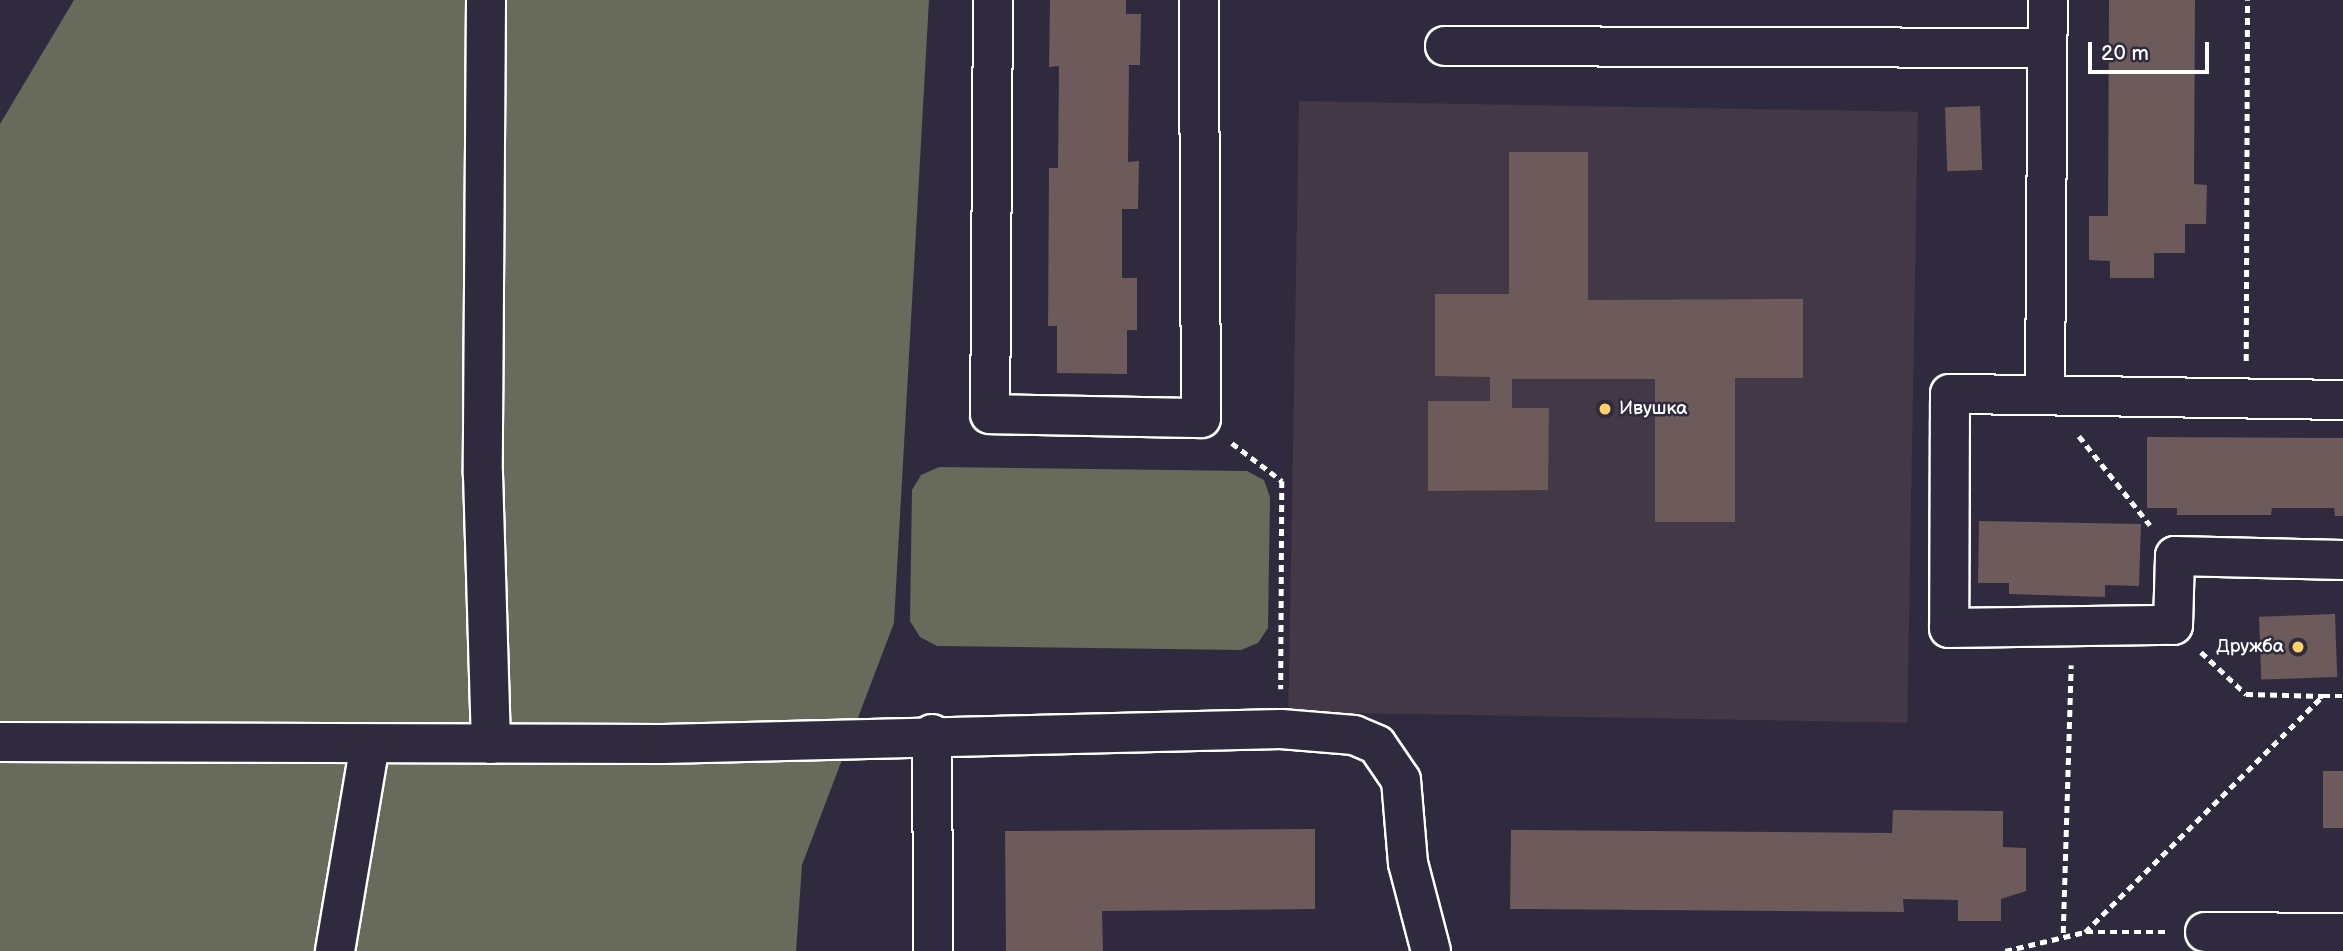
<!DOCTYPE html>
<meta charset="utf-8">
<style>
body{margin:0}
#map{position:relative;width:2343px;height:951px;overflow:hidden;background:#2f2a3d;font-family:"Balsamiq Sans",sans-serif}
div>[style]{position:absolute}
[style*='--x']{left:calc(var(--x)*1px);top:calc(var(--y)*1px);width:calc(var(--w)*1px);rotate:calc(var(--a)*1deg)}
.built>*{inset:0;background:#423846;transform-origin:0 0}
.green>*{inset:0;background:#686a5c}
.building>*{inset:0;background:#6d5a5b;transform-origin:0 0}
.path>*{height:4.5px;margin-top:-2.25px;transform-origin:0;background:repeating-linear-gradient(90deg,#fff 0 7px,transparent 0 12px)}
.roads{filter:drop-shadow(2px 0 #fff) drop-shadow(-2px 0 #fff) drop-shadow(0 2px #fff) drop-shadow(0 -2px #fff)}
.minor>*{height:38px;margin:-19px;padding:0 19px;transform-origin:19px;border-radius:19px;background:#2f2a3d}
.dots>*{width:19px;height:19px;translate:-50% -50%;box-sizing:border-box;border:4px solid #2f2a3d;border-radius:50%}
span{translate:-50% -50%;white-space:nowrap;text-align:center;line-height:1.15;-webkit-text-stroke:5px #2f2a3d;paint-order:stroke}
.poi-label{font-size:19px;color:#fff}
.left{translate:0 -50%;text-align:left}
.right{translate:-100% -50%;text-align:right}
.scale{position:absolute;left:2088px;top:42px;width:121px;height:32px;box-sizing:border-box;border:4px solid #fff;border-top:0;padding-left:9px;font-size:21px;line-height:24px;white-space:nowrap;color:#fff;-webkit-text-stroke:5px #2f2a3d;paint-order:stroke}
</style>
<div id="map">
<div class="built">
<i style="left:1299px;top:101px;width:619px;height:611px;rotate:1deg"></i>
</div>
<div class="green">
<i style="clip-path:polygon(74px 0,929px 0,894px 623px,802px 865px,796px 951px,0 951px,0 124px)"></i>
<i style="clip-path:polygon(939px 467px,1247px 471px,1264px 480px,1270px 497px,1268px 628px,1258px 643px,1241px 650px,937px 646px,920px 637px,910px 621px,912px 490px,921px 475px)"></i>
</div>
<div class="building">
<i style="clip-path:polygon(1050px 0,1126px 0,1126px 14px,1141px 14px,1140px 65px,1129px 65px,1128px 162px,1139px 161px,1138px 209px,1122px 209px,1122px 278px,1137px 278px,1137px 330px,1127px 330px,1127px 374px,1057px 373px,1057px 326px,1048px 326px,1049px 168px,1058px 168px,1059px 66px,1049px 67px)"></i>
<i style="clip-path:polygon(2109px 0,2195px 0,2194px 184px,2207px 185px,2206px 224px,2185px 224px,2185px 253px,2154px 253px,2154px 278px,2110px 278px,2110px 261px,2089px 260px,2089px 216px,2108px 216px)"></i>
<i style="left:1980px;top:106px;width:64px;height:35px;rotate:88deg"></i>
<i style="clip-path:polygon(1509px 152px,1588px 152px,1588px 300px,1803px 299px,1803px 378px,1735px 378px,1735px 522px,1655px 522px,1655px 379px,1512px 379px,1512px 408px,1549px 408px,1548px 490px,1428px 491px,1428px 401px,1490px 401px,1490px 377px,1435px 376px,1435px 294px,1509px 294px)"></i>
<i style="clip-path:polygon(2147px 437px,2343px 438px,2343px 516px,2335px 516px,2334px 508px,2272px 508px,2271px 515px,2177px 515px,2177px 508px,2147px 508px)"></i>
<i style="clip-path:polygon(1979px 521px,2141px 524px,2139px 586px,2105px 585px,2105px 597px,2009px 594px,2009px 583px,1978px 583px)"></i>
<i style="left:2335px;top:614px;width:63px;height:76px;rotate:88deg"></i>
<i style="left:2323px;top:771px;width:20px;height:57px"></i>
<i style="clip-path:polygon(1893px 810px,2003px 811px,2003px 847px,2026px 848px,2026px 891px,2001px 899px,2001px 921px,1958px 921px,1958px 900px,1903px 899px,1904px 912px,1510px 909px,1511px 830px,1892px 833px)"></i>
<i style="clip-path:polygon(1315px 829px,1315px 909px,1102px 911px,1103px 951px,1006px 951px,1005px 831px)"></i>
</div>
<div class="path">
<i style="--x:2246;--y:361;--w:361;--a:-89.8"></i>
<i style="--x:2079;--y:436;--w:114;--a:51.4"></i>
<i style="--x:1232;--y:443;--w:63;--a:37.2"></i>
<i style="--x:1282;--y:481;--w:208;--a:90.3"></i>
<i style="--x:2201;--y:652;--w:62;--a:43"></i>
<i style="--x:2246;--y:694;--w:77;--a:1.5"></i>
<i style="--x:2086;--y:932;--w:82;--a:0"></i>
<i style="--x:2063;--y:933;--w:268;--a:-88.3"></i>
<i style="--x:2005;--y:951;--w:82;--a:-13.4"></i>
<i style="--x:2085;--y:932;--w:335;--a:-44.8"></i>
<i style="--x:2323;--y:696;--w:20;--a:0"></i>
</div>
<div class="roads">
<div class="minor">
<i style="--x:486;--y:0;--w:474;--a:90.4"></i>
<i style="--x:483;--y:474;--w:270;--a:88.3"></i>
<i style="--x:993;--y:0;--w:414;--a:90.4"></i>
<i style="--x:990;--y:414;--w:211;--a:1.1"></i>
<i style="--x:1201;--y:418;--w:418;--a:-90.3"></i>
<i style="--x:1445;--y:46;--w:602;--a:0.19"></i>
<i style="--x:2045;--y:395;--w:395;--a:-89.6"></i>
<i style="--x:2343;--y:400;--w:393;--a:-179.1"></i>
<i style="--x:1950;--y:394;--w:234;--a:90.2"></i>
<i style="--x:1949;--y:628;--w:224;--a:-0.8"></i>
<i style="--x:2173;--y:625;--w:69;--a:-88.3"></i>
<i style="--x:2175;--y:556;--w:168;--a:1.4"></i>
<i style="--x:932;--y:734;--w:217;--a:89.7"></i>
<i style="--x:0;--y:742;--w:663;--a:0.17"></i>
<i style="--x:663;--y:744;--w:618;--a:-1.39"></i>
<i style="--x:1281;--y:729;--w:73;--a:4.7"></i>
<i style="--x:1354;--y:735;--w:25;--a:23"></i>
<i style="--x:1377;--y:745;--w:42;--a:55.6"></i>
<i style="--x:1401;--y:780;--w:83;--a:85.2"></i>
<i style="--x:1408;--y:863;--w:91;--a:75.4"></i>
<i style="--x:2205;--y:932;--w:138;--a:0.4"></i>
<i style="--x:335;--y:951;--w:209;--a:-80.4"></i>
</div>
</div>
<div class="dots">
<i style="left:1605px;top:409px;background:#ffd166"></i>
<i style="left:2298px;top:647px;background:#ffd166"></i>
</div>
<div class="poi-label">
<span class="left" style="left:1619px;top:409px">Ивушка</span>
<span class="right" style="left:2284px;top:647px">Дружба</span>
</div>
<div class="scale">20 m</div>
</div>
